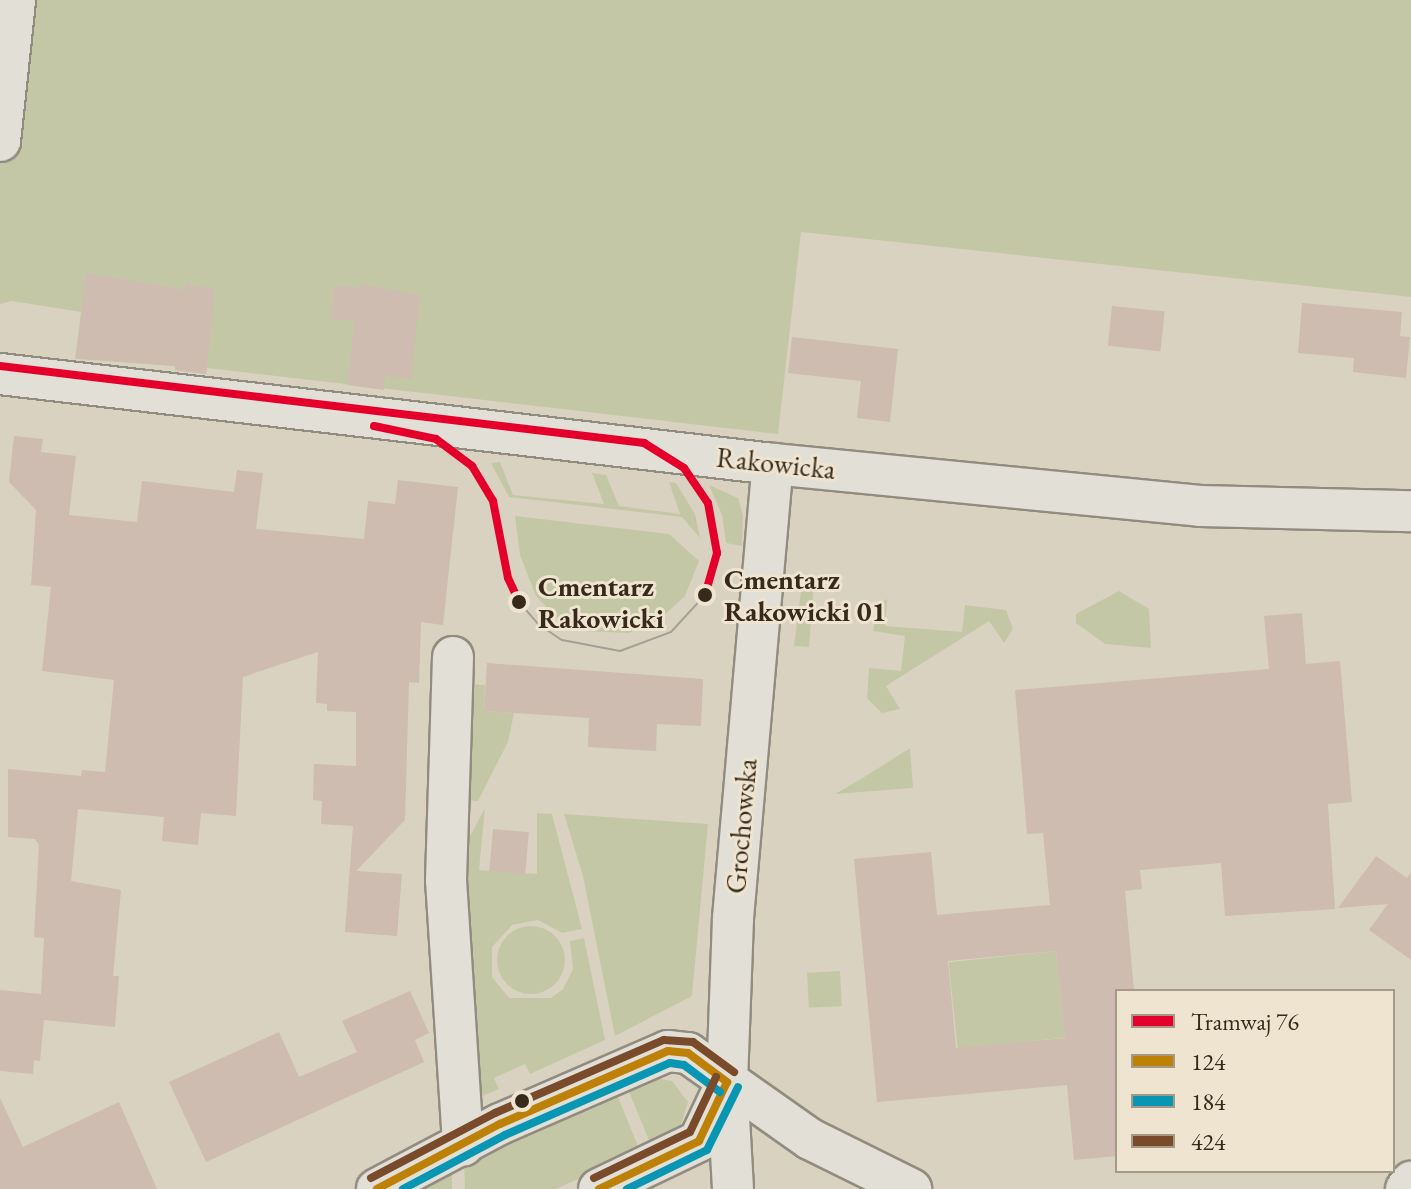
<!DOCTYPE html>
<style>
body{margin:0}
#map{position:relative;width:1411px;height:1189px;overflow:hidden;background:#dad2c0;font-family:"EB Garamond",serif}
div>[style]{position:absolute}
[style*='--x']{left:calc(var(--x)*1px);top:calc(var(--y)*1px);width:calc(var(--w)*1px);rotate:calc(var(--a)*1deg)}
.green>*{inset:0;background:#c4c7a6;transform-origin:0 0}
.round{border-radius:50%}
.building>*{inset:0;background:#cdbcaf;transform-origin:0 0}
.roads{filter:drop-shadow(2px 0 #928c80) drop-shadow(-2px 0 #928c80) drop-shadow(0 2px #928c80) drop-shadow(0 -2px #928c80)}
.minor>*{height:40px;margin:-20px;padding:0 20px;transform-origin:20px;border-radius:20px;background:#e2dfd6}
.tram>*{height:2px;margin:-1px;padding:0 1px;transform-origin:1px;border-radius:1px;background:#a4a098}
.bus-1>*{height:8px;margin:-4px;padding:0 4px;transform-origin:4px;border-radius:4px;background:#bd8108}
.bus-2>*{height:8px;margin:-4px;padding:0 4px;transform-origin:4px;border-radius:4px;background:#0896b3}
.bus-3>*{height:8px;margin:-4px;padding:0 4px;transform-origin:4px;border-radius:4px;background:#7a4b2a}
.tram-1>*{height:8px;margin:-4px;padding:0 4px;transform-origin:4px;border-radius:4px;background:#e4002b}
.dots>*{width:22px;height:22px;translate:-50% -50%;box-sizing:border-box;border:4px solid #eee4d0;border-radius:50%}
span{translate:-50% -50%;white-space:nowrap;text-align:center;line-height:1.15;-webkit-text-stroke:6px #eee4d0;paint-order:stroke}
.street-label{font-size:28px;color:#372a1a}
.stop-label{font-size:28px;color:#372a1a;font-weight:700}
.left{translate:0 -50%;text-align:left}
.legend{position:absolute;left:1115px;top:989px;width:280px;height:184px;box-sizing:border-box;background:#eee4d0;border:2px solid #a59a87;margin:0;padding:10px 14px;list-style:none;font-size:24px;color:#372a1a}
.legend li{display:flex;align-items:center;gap:16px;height:40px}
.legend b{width:40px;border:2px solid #a59a87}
</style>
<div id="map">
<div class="green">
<i style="clip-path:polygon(0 0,1411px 0,1411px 297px,801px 232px,778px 434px,207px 368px,206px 374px,175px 370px,175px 366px,75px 359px,81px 312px,12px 301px,0 304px)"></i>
<i style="clip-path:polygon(500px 462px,513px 495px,604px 504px,592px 473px,606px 475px,619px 506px,680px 514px,669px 482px,676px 483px,695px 514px,700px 538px,682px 517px,509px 497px,491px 463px)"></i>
<i style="clip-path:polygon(709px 485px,738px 498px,743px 515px,742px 546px,726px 543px,722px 515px)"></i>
<i style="clip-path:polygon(515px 516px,669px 534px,699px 561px,685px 596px,659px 620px,629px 633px,586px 631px,558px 619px,536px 596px,520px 555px)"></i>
<i style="clip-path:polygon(802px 583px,814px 583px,809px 647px,794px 646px)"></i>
<i style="clip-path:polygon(1119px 591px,1149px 609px,1151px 648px,1105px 644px,1076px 623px,1076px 614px)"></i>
<i style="clip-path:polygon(887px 599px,885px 626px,962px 632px,965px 605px,1006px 610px,1013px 629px,1004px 643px,989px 621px,886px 686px,900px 709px,882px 713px,867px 698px,869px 668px,901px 671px,905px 636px,873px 631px,878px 604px)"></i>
<i style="clip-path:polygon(465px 684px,485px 685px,484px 711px,514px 713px,508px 742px,478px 801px,462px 800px)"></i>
<i style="clip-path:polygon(910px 748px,913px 788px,835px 794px,861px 779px)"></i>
<i style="clip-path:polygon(485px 808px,479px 870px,537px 874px,537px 813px,552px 814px,582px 929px,562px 933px,538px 920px,512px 925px,492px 947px,492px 977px,509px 998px,551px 998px,563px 989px,573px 969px,570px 941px,584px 938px,605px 1040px,530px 1074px,525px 1064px,494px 1078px,499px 1089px,470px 1101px,462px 960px,471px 927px,459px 910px,454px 866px)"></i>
<i style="clip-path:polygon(564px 814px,708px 824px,692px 996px,615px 1036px,583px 876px)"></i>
<i class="round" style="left:497px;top:926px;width:68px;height:68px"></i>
<i style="left:1056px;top:951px;width:87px;height:108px;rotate:84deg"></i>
<i style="left:840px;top:971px;width:35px;height:33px;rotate:87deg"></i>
<i style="clip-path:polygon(650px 1077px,672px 1081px,688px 1102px,679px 1131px,651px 1145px,627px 1087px)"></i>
<i style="clip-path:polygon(616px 1092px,640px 1151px,556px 1189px,465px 1189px,464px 1162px)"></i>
<i style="clip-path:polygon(452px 1168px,452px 1189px,405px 1189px)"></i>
</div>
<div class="building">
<i style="clip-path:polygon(86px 273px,185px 290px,186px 284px,215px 289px,206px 374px,175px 370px,176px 366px,76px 358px)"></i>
<i style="clip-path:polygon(359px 284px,420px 295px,411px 379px,385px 376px,384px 390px,347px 385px,355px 321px,331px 319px,335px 285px,359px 288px)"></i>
<i style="clip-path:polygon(1302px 303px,1402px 312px,1400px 336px,1410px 337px,1406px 378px,1353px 372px,1354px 358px,1298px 353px)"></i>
<i style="left:1112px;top:306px;width:53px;height:40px;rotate:6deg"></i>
<i style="clip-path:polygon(792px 337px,898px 349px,890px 422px,857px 418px,861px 381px,788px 373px)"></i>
<i style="clip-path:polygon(14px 436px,43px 439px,41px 452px,76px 456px,69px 515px,137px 522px,142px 481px,234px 492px,237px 470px,263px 473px,256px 529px,364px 539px,368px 501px,395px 504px,398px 480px,458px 487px,443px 625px,421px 622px,419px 683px,409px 682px,405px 820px,356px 871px,402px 874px,397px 936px,345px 932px,353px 826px,321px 824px,322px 801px,313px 800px,314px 764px,356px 766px,356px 712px,327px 711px,327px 704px,316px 703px,318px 652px,243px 677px,236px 816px,201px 813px,198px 845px,162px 841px,164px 817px,78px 809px,71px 881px,121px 890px,113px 976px,119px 976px,115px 1027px,44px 1020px,40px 1061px,34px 1060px,33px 1074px,0 1071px,0 990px,41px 994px,44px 938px,34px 937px,39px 845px,35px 839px,8px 837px,8px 769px,81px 776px,82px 770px,105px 772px,114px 680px,42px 671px,51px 587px,31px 585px,36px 510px,9px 482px)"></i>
<i style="clip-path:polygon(evenodd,1302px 613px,1306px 664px,1340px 661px,1352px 802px,1328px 804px,1335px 909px,1225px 916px,1221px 863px,1140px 870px,1142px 889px,1125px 891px,1134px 991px,1117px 991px,1117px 1156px,1074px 1160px,1067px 1085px,877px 1102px,854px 859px,931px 852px,937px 915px,1050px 905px,1043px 833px,1027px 834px,1015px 690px,1269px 669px,1264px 616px,1302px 613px,1056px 951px,1065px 1038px,956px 1048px,948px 961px,1056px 951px)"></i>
<i style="clip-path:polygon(487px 663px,703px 679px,701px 726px,657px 724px,656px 751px,588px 747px,589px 718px,484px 711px)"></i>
<i style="left:493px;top:829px;width:36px;height:42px;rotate:5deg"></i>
<i style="clip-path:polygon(1376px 856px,1407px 878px,1411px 872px,1411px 960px,1369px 930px,1388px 904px,1338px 908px)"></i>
<i style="clip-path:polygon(410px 991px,429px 1033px,415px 1040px,424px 1062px,206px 1162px,169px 1082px,279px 1032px,299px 1077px,357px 1052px,342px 1021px)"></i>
<i style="clip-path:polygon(0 1098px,23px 1147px,119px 1102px,157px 1189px,0 1189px)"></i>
</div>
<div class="roads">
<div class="minor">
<i style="--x:0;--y:141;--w:142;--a:-83.9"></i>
<i style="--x:0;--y:374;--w:778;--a:6.64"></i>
<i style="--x:773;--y:464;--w:429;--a:5.6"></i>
<i style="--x:1200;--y:506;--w:211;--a:1.4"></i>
<i style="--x:453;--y:657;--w:223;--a:91.8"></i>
<i style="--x:446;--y:880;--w:266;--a:86.3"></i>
<i style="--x:377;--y:1189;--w:139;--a:-27.9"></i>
<i style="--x:500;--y:1124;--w:183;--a:-23.5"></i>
<i style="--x:668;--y:1051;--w:20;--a:6"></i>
<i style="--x:688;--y:1053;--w:149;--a:35.2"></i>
<i style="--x:810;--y:1139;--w:113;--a:26.3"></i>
<i style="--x:599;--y:1189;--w:111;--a:-25.6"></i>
<i style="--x:699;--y:1141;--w:61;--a:-64.7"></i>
<i style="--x:733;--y:1189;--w:107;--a:-93.2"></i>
<i style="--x:727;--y:1082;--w:164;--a:-87.9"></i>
<i style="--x:733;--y:918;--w:456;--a:-85"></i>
<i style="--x:1406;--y:1189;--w:9;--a:-54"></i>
</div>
</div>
<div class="tram">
<i style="--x:519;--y:602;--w:29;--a:49"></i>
<i style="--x:538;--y:624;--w:29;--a:34"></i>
<i style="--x:562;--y:640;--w:59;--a:10.7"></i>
<i style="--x:620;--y:651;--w:54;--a:-20.4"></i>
<i style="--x:671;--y:632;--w:50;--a:-47.4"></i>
</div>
<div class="bus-1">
<i style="--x:377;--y:1189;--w:139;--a:-27.9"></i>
<i style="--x:500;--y:1124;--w:183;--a:-23.5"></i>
<i style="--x:668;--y:1051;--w:20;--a:6"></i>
<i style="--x:688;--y:1053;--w:49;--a:36.6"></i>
<i style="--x:599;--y:1189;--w:111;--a:-25.6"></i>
<i style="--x:699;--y:1141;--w:65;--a:-64.6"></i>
</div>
<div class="bus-2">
<i style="--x:403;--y:1189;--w:115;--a:-27.9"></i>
<i style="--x:505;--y:1135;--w:180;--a:-23.6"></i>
<i style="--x:670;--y:1063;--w:14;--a:8"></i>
<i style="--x:684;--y:1065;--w:45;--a:36.9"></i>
<i style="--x:627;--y:1189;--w:89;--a:-26"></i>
<i style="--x:707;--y:1150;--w:70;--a:-63.8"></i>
</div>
<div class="bus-3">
<i style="--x:371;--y:1178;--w:140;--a:-27.7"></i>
<i style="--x:495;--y:1113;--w:184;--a:-23.4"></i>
<i style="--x:664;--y:1040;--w:29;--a:4"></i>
<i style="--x:693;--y:1042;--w:51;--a:36.2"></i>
<i style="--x:594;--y:1178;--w:106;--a:-25.6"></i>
<i style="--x:690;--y:1132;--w:61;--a:-64.7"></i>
</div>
<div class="tram-1">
<i style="--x:0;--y:366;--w:649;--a:6.82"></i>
<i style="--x:644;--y:443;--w:47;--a:32"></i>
<i style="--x:684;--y:468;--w:42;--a:55.6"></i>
<i style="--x:708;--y:503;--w:51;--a:79.8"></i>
<i style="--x:717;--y:553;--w:44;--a:105.9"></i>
<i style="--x:374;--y:426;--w:63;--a:11.8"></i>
<i style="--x:436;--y:439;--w:45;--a:36.9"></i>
<i style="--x:472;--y:466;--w:41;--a:59"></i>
<i style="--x:493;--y:501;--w:78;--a:79"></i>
<i style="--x:508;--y:578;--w:26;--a:65"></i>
</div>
<div class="dots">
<i style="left:705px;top:595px;background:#372a1a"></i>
<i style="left:519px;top:602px;background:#372a1a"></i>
<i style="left:522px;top:1101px;background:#372a1a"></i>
</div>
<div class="street-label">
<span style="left:776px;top:463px;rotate:6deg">Rakowicka</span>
<span style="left:741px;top:826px;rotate:-85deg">Grochowska</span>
</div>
<div class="stop-label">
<span class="left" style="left:724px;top:595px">Cmentarz<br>Rakowicki 01</span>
<span class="left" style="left:538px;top:602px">Cmentarz<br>Rakowicki</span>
</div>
<ul class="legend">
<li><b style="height:10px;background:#e4002b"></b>Tramwaj 76</li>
<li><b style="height:10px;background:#bd8108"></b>124</li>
<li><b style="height:10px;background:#0896b3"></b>184</li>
<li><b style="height:10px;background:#7a4b2a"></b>424</li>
</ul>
</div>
